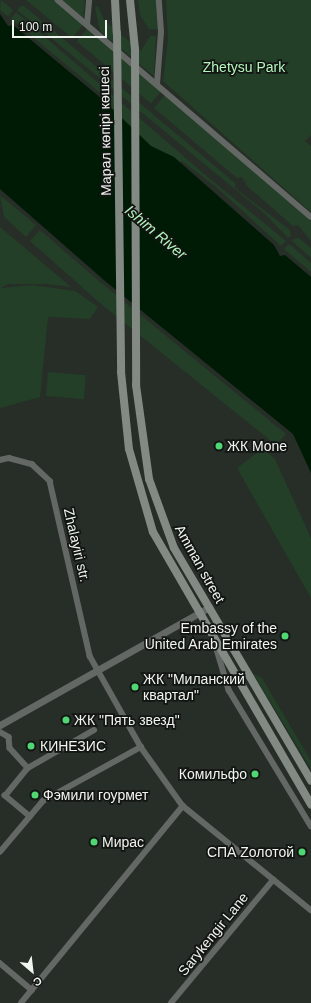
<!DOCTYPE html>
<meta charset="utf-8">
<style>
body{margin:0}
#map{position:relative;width:311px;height:1003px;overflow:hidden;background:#262e27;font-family:Helvetica,sans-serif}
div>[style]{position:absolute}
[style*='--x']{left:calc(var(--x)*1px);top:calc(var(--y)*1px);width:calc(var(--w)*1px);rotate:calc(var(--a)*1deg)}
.green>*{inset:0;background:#233f28;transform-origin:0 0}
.water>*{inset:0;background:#001b05}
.minor>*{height:5.5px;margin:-2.75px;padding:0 2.75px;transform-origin:2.75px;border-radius:2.75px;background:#646865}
.tertiary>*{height:7px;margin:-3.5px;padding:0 3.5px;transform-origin:3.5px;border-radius:3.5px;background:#646865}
.secondary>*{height:8px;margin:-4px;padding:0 4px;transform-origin:4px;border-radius:4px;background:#838a84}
.secondary-bridge>*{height:8px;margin:-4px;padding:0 4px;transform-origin:4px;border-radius:4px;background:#838a84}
.dots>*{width:11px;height:11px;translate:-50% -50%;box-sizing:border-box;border:2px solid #121512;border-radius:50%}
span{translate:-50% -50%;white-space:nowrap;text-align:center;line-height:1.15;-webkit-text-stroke:3.5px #121512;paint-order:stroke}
.park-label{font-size:14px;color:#b3f6bd}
.street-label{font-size:14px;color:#f0f5f0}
.poi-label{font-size:14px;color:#f0f5f0}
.left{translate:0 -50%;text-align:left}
.right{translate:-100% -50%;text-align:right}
.water-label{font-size:15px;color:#b3f5bd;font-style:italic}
.north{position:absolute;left:12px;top:951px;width:40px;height:40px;-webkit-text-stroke:3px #121512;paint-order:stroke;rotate:152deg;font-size:11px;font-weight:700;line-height:16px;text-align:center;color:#f0f5f0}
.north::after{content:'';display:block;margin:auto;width:14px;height:18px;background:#f0f5f0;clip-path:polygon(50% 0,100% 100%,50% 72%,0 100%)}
.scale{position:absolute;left:12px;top:20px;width:95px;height:18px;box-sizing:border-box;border:2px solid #f0f5f0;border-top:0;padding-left:5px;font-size:12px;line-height:14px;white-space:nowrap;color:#f0f5f0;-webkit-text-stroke:3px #121512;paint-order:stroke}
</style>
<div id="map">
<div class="green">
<i style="clip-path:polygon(1px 0,13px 10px,8px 17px,0 10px)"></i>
<i style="clip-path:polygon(26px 0,85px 0,83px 25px,72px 38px)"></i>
<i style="clip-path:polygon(138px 0,156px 0,158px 29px,149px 29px,140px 15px)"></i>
<i style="clip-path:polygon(166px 0,311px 0,311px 135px,305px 141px,311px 146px,311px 212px,163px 81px,168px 39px)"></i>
<i style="clip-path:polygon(20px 6px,24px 6px,235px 183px,235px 188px,290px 230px,291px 236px,288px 238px,264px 213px,17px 10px)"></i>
<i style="clip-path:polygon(98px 6px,104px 20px,141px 51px,150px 36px,156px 36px,154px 76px,100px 31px,95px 7px)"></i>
<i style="clip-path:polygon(16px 12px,203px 173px,286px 241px,281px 246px,216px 187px,182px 161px,179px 163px,151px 146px,102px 99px,104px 96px,11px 19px)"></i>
<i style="left:87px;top:29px;width:97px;height:16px;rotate:40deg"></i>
<i style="clip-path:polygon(165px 95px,311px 221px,311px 241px,298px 225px,293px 226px,247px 186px,242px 177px,237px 178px,154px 108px)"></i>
<i style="clip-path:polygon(0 195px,36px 225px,26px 237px,4px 217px)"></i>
<i style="clip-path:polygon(0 227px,71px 287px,47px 284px,8px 284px,1px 288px,32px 285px,75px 291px,98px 307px,90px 319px,48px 317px,40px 397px,0 408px)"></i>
<i style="clip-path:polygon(40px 230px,99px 281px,286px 434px,276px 445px,101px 304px,30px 241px)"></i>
<i style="clip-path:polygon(299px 238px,311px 248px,311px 258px,291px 240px)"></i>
<i style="clip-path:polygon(289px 244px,311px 263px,311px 272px,284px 249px)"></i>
<i style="left:48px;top:372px;width:38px;height:24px;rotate:5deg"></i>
<i style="clip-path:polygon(263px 448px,275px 459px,311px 538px,311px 598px,237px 468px)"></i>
<i style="clip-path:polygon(253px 673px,262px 678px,311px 761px,311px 769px)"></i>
</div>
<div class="water">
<i style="clip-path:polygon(0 14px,8px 26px,13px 25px,102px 99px,151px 146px,174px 157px,274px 245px,280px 256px,285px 255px,311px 277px,311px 473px,293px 434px,105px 281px,0 189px)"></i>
</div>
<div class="minor">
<i style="--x:58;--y:0;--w:333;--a:40.6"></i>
<i style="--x:87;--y:25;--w:25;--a:-85"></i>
<i style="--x:157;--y:84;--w:52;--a:-85.6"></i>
<i style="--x:161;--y:32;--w:32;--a:-94"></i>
<i style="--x:0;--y:460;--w:9;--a:-13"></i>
<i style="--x:9;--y:458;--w:24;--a:15"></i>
<i style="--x:32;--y:464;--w:25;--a:43"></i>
<i style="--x:50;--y:481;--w:180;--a:77.1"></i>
<i style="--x:90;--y:656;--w:104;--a:60.7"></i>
<i style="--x:141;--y:747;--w:72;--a:54.6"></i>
<i style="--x:183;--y:806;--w:165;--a:39.1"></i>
<i style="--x:216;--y:646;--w:46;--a:73.5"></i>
<i style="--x:229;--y:690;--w:159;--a:58.9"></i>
<i style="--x:0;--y:732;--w:10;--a:29"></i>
<i style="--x:9;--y:737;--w:11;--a:85"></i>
<i style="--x:10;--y:748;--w:27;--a:48"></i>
<i style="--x:30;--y:817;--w:33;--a:-140"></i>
<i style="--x:5;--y:796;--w:36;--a:-51"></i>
<i style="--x:28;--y:768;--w:76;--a:-29.9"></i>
<i style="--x:0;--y:852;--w:67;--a:-49.9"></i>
<i style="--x:43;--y:801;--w:112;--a:-28.9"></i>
<i style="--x:0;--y:963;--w:42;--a:40.2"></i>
<i style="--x:21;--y:1003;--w:255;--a:-50.6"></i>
<i style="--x:171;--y:1003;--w:160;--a:-50.3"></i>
</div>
<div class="tertiary">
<i style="--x:0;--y:725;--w:240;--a:-29.4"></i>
</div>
<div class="secondary">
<i style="--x:115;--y:0;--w:33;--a:87"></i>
<i style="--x:130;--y:0;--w:49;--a:84.2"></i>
<i style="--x:121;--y:372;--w:77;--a:84.1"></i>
<i style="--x:129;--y:449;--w:86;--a:73.9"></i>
<i style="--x:153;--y:532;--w:315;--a:59.9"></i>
<i style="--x:136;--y:385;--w:95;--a:82.1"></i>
<i style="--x:149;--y:479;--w:73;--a:70.1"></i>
<i style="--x:174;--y:548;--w:270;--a:59.5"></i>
</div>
<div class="secondary-bridge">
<i style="--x:117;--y:33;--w:339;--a:89.3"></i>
<i style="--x:135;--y:49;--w:336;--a:89.8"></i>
</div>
<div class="dots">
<i style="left:219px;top:446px;background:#51d674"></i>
<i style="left:285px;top:636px;background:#51d674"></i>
<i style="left:135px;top:687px;background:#51d674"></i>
<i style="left:66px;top:720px;background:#51d674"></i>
<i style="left:31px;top:746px;background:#51d674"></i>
<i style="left:255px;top:774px;background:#51d674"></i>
<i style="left:35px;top:795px;background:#51d674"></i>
<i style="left:94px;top:842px;background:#51d674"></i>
<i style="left:302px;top:852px;background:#51d674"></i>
</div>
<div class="park-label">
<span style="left:244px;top:67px">Zhetysu Park</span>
</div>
<div class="street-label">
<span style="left:105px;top:131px;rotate:-91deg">Марал көпірі көшесі</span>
<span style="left:77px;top:545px;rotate:77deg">Zhalayiri str.</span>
<span style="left:200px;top:564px;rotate:61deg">Amman street</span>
<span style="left:213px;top:934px;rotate:-51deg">Sarykengir Lane</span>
</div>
<div class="poi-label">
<span class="left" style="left:227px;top:446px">ЖК Mone</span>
<span class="right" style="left:277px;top:636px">Embassy of the<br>United Arab Emirates</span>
<span class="left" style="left:143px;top:687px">ЖК "Миланский<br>квартал"</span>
<span class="left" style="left:74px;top:720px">ЖК "Пять звезд"</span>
<span class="left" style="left:40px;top:746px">КИНЕЗИС</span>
<span class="right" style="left:247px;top:774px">Комильфо</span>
<span class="left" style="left:43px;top:795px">Фэмили гоурмет</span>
<span class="left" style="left:102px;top:842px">Мирас</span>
<span class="right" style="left:294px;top:852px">СПА Zолотой</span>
</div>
<div class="water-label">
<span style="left:156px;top:232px;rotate:40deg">Ishim River</span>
</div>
<div class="north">С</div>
<div class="scale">100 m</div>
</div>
